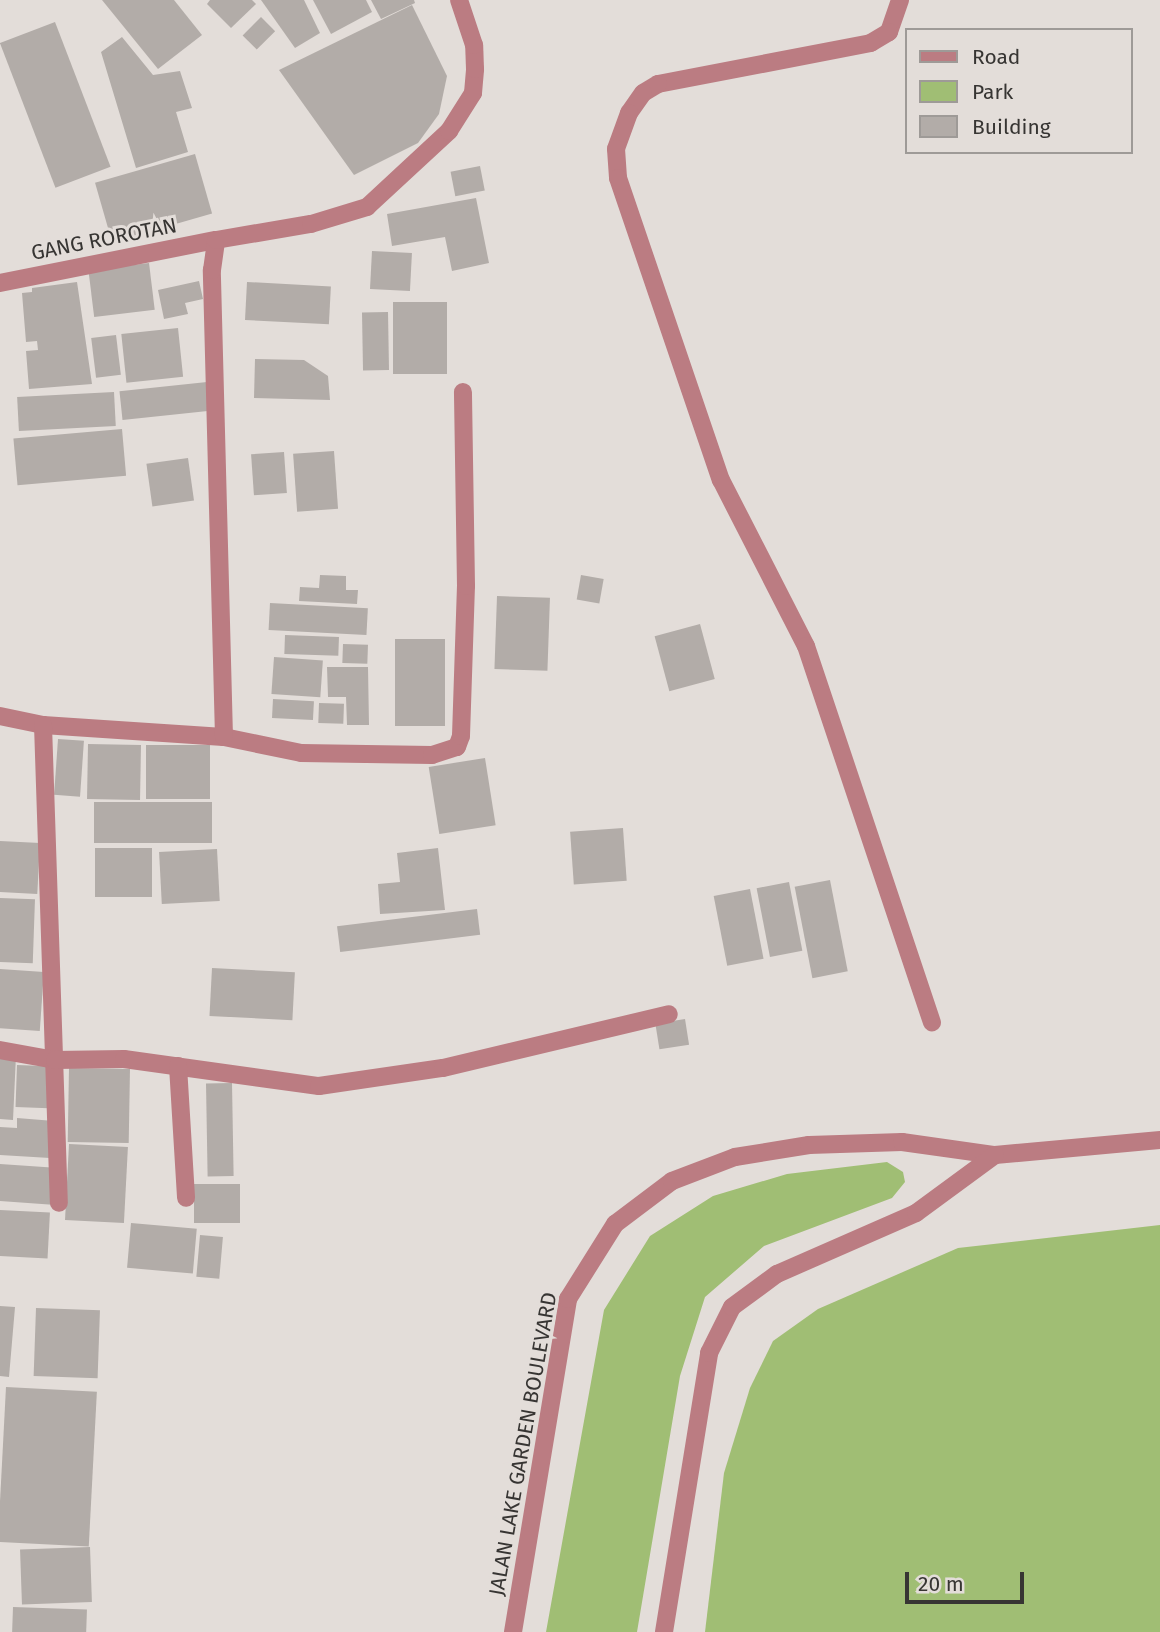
<!DOCTYPE html>
<style>
body{margin:0}
#map{position:relative;width:1160px;height:1632px;overflow:hidden;background:#e3ddd9;font-family:"Fira Sans",sans-serif}
div>[style]{position:absolute}
[style*='--x']{left:calc(var(--x)*1px);top:calc(var(--y)*1px);width:calc(var(--w)*1px);rotate:calc(var(--a)*1deg)}
.green>*{inset:0;background:#a0be74}
.building>*{inset:0;background:#b2aca8;transform-origin:0 0}
.minor>*{height:18px;margin:-9px;padding:0 9px;transform-origin:9px;border-radius:9px;background:#bb7c82}
span{translate:-50% -50%;white-space:nowrap;text-align:center;line-height:1.15;-webkit-text-stroke:6px #e3ddd9;paint-order:stroke}
.street-label{font-size:21px;color:#373533}
.legend{position:absolute;left:905px;top:28px;width:228px;height:126px;box-sizing:border-box;background:#e3ddd9;border:2px solid #9e9a97;margin:0;padding:9px 12px;list-style:none;font-size:21px;color:#373533}
.legend li{display:flex;align-items:center;gap:14px;height:35px}
.legend b{width:35px;border:2px solid #9e9a97}
.scale{position:absolute;left:905px;top:1572px;width:119px;height:32px;box-sizing:border-box;border:4px solid #373533;border-top:0;padding-left:9px;font-size:21px;line-height:24px;white-space:nowrap;color:#373533;-webkit-text-stroke:5px #e3ddd9;paint-order:stroke}
</style>
<div id="map">
<div class="green">
<i style="clip-path:polygon(887px 1162px,903px 1172px,905px 1182px,892px 1198px,764px 1246px,705px 1297px,680px 1376px,637px 1632px,546px 1632px,604px 1310px,650px 1236px,713px 1196px,787px 1174px)"></i>
<i style="clip-path:polygon(1160px 1225px,1160px 1632px,705px 1632px,724px 1473px,750px 1388px,773px 1341px,818px 1309px,958px 1248px)"></i>
</div>
<div class="building">
<i style="clip-path:polygon(102px 0,174px 0,202px 35px,158px 69px)"></i>
<i style="clip-path:polygon(210px 0,252px 0,256px 4px,231px 28px,207px 4px)"></i>
<i style="clip-path:polygon(261px 0,304px 0,320px 33px,295px 48px)"></i>
<i style="clip-path:polygon(313px 0,366px 0,372px 12px,331px 34px)"></i>
<i style="clip-path:polygon(371px 0,414px 0,415px 3px,381px 19px)"></i>
<i style="clip-path:polygon(412px 5px,447px 76px,439px 114px,418px 143px,354px 175px,279px 70px)"></i>
<i style="left:261px;top:17px;width:20px;height:26px;rotate:45deg"></i>
<i style="left:55px;top:22px;width:155px;height:59px;rotate:69deg"></i>
<i style="clip-path:polygon(122px 37px,153px 75px,180px 71px,192px 108px,176px 112px,188px 152px,136px 168px,101px 52px)"></i>
<i style="left:195px;top:154px;width:62px;height:104px;rotate:74deg"></i>
<i style="left:480px;top:166px;width:25px;height:30px;rotate:79deg"></i>
<i style="clip-path:polygon(476px 198px,489px 263px,452px 271px,445px 237px,392px 246px,387px 214px)"></i>
<i style="left:372px;top:251px;width:40px;height:38px;rotate:3deg"></i>
<i style="left:149px;top:263px;width:47px;height:61px;rotate:83deg"></i>
<i style="clip-path:polygon(199px 281px,203px 299px,185px 303px,188px 314px,164px 319px,158px 290px)"></i>
<i style="clip-path:polygon(77px 282px,92px 384px,29px 389px,26px 351px,38px 350px,37px 341px,26px 342px,22px 293px,32px 292px,32px 288px)"></i>
<i style="left:247px;top:282px;width:84px;height:38px;rotate:3deg"></i>
<i style="left:393px;top:302px;width:54px;height:72px"></i>
<i style="left:388px;top:312px;width:58px;height:26px;rotate:89deg"></i>
<i style="left:178px;top:328px;width:49px;height:57px;rotate:84deg"></i>
<i style="left:116px;top:335px;width:40px;height:25px;rotate:83deg"></i>
<i style="clip-path:polygon(255px 359px,304px 360px,328px 376px,330px 400px,254px 398px)"></i>
<i style="left:207px;top:382px;width:29px;height:88px;rotate:84deg"></i>
<i style="left:114px;top:392px;width:34px;height:97px;rotate:87deg"></i>
<i style="left:122px;top:429px;width:47px;height:109px;rotate:85deg"></i>
<i style="left:334px;top:451px;width:58px;height:41px;rotate:86deg"></i>
<i style="left:284px;top:452px;width:41px;height:33px;rotate:86deg"></i>
<i style="left:188px;top:458px;width:43px;height:42px;rotate:82deg"></i>
<i style="clip-path:polygon(320px 575px,346px 576px,346px 590px,358px 590px,357px 604px,299px 601px,300px 587px,319px 588px)"></i>
<i style="left:581px;top:575px;width:23px;height:25px;rotate:10deg"></i>
<i style="left:497px;top:596px;width:53px;height:73px;rotate:2deg"></i>
<i style="left:270px;top:603px;width:98px;height:27px;rotate:3deg"></i>
<i style="left:700px;top:624px;width:57px;height:47px;rotate:75deg"></i>
<i style="left:285px;top:635px;width:54px;height:19px;rotate:2deg"></i>
<i style="left:395px;top:639px;width:50px;height:87px"></i>
<i style="left:343px;top:644px;width:25px;height:19px;rotate:2deg"></i>
<i style="left:274px;top:657px;width:49px;height:37px;rotate:4deg"></i>
<i style="clip-path:polygon(327px 667px,368px 667px,369px 725px,347px 725px,346px 697px,328px 697px)"></i>
<i style="left:273px;top:699px;width:41px;height:19px;rotate:3deg"></i>
<i style="left:319px;top:703px;width:25px;height:20px;rotate:2deg"></i>
<i style="left:58px;top:739px;width:26px;height:56px;rotate:4deg"></i>
<i style="left:88px;top:744px;width:53px;height:55px;rotate:1deg"></i>
<i style="left:146px;top:745px;width:64px;height:54px"></i>
<i style="left:485px;top:758px;width:68px;height:57px;rotate:81deg"></i>
<i style="left:212px;top:802px;width:41px;height:118px;rotate:90deg"></i>
<i style="left:623px;top:828px;width:53px;height:53px;rotate:86deg"></i>
<i style="left:0;top:841px;width:40px;height:51px;rotate:3deg"></i>
<i style="left:95px;top:848px;width:57px;height:49px"></i>
<i style="clip-path:polygon(438px 848px,445px 910px,380px 914px,378px 884px,400px 882px,397px 853px)"></i>
<i style="left:217px;top:849px;width:52px;height:58px;rotate:87deg"></i>
<i style="left:830px;top:880px;width:93px;height:36px;rotate:79deg"></i>
<i style="left:789px;top:882px;width:70px;height:33px;rotate:79deg"></i>
<i style="left:750px;top:889px;width:71px;height:37px;rotate:79deg"></i>
<i style="left:0;top:898px;width:35px;height:64px;rotate:2deg"></i>
<i style="left:477px;top:909px;width:26px;height:141px;rotate:83deg"></i>
<i style="left:212px;top:968px;width:83px;height:48px;rotate:3deg"></i>
<i style="left:0;top:969px;width:44px;height:59px;rotate:4deg"></i>
<i style="left:685px;top:1019px;width:26px;height:30px;rotate:81deg"></i>
<i style="clip-path:polygon(0 1055px,16px 1055px,13px 1120px,0 1119px)"></i>
<i style="left:17px;top:1065px;width:33px;height:42px;rotate:2deg"></i>
<i style="left:69px;top:1068px;width:61px;height:74px;rotate:1deg"></i>
<i style="left:232px;top:1083px;width:93px;height:26px;rotate:89deg"></i>
<i style="clip-path:polygon(17px 1118px,54px 1121px,50px 1158px,0 1155px,0 1127px,17px 1128px)"></i>
<i style="left:69px;top:1144px;width:59px;height:76px;rotate:3deg"></i>
<i style="left:0;top:1164px;width:55px;height:37px;rotate:4deg"></i>
<i style="left:194px;top:1184px;width:46px;height:39px"></i>
<i style="left:0;top:1210px;width:50px;height:46px;rotate:3deg"></i>
<i style="left:131px;top:1223px;width:66px;height:45px;rotate:5deg"></i>
<i style="left:200px;top:1235px;width:23px;height:42px;rotate:5deg"></i>
<i style="clip-path:polygon(0 1306px,15px 1307px,9px 1377px,0 1376px)"></i>
<i style="left:36px;top:1308px;width:64px;height:68px;rotate:2deg"></i>
<i style="left:6px;top:1387px;width:91px;height:155px;rotate:3deg"></i>
<i style="left:90px;top:1547px;width:55px;height:70px;rotate:88deg"></i>
<i style="left:13px;top:1607px;width:74px;height:25px;rotate:2deg"></i>
</div>
<div class="minor">
<i style="--x:900;--y:0;--w:34;--a:109"></i>
<i style="--x:889;--y:32;--w:21;--a:149"></i>
<i style="--x:871;--y:43;--w:217;--a:169.1"></i>
<i style="--x:658;--y:84;--w:17;--a:149"></i>
<i style="--x:643;--y:93;--w:24;--a:125"></i>
<i style="--x:629;--y:113;--w:38;--a:110"></i>
<i style="--x:616;--y:149;--w:29;--a:86"></i>
<i style="--x:618;--y:178;--w:319;--a:71.2"></i>
<i style="--x:721;--y:480;--w:186;--a:62.9"></i>
<i style="--x:806;--y:646;--w:397;--a:71.5"></i>
<i style="--x:0;--y:283;--w:220;--a:-11.3"></i>
<i style="--x:0;--y:716;--w:44;--a:11.8"></i>
<i style="--x:43;--y:725;--w:181;--a:3.8"></i>
<i style="--x:224;--y:737;--w:79;--a:11.7"></i>
<i style="--x:301;--y:753;--w:131;--a:0.9"></i>
<i style="--x:432;--y:755;--w:26;--a:-18"></i>
<i style="--x:457;--y:747;--w:12;--a:-70"></i>
<i style="--x:461;--y:736;--w:150;--a:-88.1"></i>
<i style="--x:466;--y:586;--w:194;--a:-90.9"></i>
<i style="--x:43;--y:725;--w:478;--a:88.1"></i>
<i style="--x:224;--y:737;--w:467;--a:-91.5"></i>
<i style="--x:212;--y:270;--w:30;--a:-82"></i>
<i style="--x:216;--y:240;--w:96;--a:-9.6"></i>
<i style="--x:311;--y:224;--w:59;--a:-16.9"></i>
<i style="--x:367;--y:207;--w:112;--a:-42.8"></i>
<i style="--x:449;--y:131;--w:45;--a:-57.7"></i>
<i style="--x:473;--y:93;--w:24;--a:-85"></i>
<i style="--x:475;--y:69;--w:24;--a:-92"></i>
<i style="--x:474;--y:45;--w:47;--a:-108.4"></i>
<i style="--x:0;--y:1050;--w:56;--a:10.3"></i>
<i style="--x:55;--y:1060;--w:69;--a:-0.8"></i>
<i style="--x:124;--y:1059;--w:197;--a:7.9"></i>
<i style="--x:319;--y:1086;--w:125;--a:-8.3"></i>
<i style="--x:443;--y:1068;--w:232;--a:-13.4"></i>
<i style="--x:178;--y:1066;--w:132;--a:86.5"></i>
<i style="--x:513;--y:1632;--w:338;--a:-80.6"></i>
<i style="--x:568;--y:1299;--w:89;--a:-57.9"></i>
<i style="--x:615;--y:1224;--w:71;--a:-37"></i>
<i style="--x:672;--y:1181;--w:67;--a:-20.9"></i>
<i style="--x:735;--y:1157;--w:75;--a:-9.2"></i>
<i style="--x:809;--y:1145;--w:93;--a:-1.8"></i>
<i style="--x:902;--y:1142;--w:94;--a:8"></i>
<i style="--x:995;--y:1155;--w:166;--a:-5.2"></i>
<i style="--x:664;--y:1632;--w:283;--a:-80.8"></i>
<i style="--x:709;--y:1353;--w:51;--a:-63.4"></i>
<i style="--x:732;--y:1307;--w:56;--a:-36.3"></i>
<i style="--x:777;--y:1274;--w:152;--a:-23.7"></i>
<i style="--x:916;--y:1213;--w:98;--a:-36.3"></i>
</div>
<div class="street-label">
<span style="left:104px;top:239px;rotate:-11deg">GANG ROROTAN</span>
<span style="left:523px;top:1444px;rotate:-80deg">JALAN LAKE GARDEN BOULEVARD</span>
</div>
<ul class="legend">
<li><b style="height:9px;background:#bb7c82"></b>Road</li>
<li><b style="height:19px;background:#a0be74"></b>Park</li>
<li><b style="height:19px;background:#b2aca8"></b>Building</li>
</ul>
<div class="scale">20 m</div>
</div>
